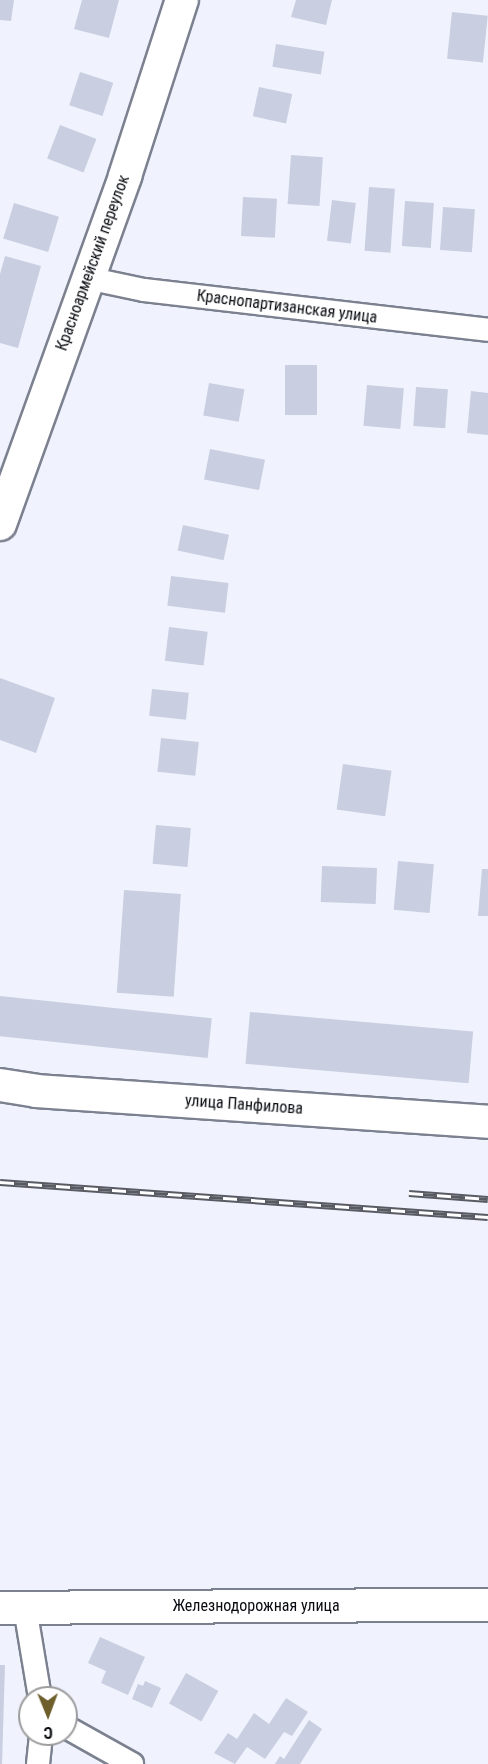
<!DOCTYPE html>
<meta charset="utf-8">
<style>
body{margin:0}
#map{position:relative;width:488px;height:1764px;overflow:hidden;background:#f0f3fe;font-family:"Roboto Condensed",sans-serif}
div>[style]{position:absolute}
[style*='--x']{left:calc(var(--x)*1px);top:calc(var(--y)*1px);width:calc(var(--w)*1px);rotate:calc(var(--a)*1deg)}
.building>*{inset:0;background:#c9cfe0;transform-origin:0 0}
.roads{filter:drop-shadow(2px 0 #7c8190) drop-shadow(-2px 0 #7c8190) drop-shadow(0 2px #7c8190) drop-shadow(0 -2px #7c8190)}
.street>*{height:22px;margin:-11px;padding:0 11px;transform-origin:11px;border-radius:11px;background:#fff}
.secondary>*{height:32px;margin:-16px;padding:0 16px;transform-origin:16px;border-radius:16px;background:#fff}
.rail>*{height:7px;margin-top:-3.5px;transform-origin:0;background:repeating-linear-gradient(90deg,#fff 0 14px,#585b62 0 28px);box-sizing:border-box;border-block:2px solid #585b62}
span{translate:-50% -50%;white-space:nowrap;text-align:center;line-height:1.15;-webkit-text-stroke:5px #fff;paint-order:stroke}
.street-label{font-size:16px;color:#090b10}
.north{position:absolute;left:18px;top:1686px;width:60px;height:60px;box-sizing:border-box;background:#fff;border:2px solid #9d9d9f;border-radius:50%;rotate:179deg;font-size:16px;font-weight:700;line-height:24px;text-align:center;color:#090b10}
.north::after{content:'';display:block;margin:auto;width:21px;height:27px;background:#6e5e2c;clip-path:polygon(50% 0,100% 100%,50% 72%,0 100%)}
</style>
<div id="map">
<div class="building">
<i style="clip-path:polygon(0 0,14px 0,11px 21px,0 20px)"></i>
<i style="clip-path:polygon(82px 0,119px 0,109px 38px,74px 29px)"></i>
<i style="clip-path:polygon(296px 0,332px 0,326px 25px,291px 17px)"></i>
<i style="left:452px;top:12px;width:36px;height:47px;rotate:6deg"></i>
<i style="left:276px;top:44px;width:49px;height:23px;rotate:9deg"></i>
<i style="left:80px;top:72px;width:35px;height:35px;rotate:18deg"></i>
<i style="left:259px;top:87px;width:34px;height:30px;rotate:12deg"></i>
<i style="left:60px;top:125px;width:39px;height:36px;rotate:21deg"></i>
<i style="left:291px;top:155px;width:32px;height:49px;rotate:4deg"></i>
<i style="left:369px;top:187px;width:26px;height:64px;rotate:4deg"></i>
<i style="left:243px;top:197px;width:34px;height:39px;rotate:3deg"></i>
<i style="left:332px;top:200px;width:24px;height:41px;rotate:7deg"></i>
<i style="left:405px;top:201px;width:29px;height:45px;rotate:4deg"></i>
<i style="left:14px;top:203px;width:47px;height:37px;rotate:17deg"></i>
<i style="left:443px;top:207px;width:32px;height:43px;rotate:4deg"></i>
<i style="clip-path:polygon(5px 256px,41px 266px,18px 348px,0 343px,0 274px)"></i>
<i style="left:285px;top:365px;width:32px;height:50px"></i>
<i style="left:209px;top:383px;width:36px;height:33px;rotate:10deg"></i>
<i style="left:367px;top:385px;width:37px;height:41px;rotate:5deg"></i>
<i style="left:416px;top:387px;width:32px;height:39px;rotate:4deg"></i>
<i style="clip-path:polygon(471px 391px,488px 393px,488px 435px,467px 433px)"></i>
<i style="left:210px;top:449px;width:56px;height:31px;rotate:11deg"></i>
<i style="left:183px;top:525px;width:47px;height:26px;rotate:12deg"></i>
<i style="left:171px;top:576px;width:58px;height:30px;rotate:7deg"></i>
<i style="left:169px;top:627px;width:39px;height:34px;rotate:7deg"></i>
<i style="clip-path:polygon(0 678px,55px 698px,36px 753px,0 740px)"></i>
<i style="left:152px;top:689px;width:37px;height:27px;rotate:6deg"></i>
<i style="left:161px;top:738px;width:38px;height:34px;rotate:6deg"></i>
<i style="left:343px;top:764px;width:49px;height:46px;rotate:8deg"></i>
<i style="left:156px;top:825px;width:35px;height:39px;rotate:5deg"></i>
<i style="left:398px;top:861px;width:36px;height:49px;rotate:5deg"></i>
<i style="left:322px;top:866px;width:55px;height:36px;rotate:2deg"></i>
<i style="clip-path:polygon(482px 869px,488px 869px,488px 916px,478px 916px)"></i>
<i style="left:124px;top:890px;width:57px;height:103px;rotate:4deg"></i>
<i style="left:0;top:996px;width:213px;height:40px;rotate:6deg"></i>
<i style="left:250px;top:1012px;width:224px;height:52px;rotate:5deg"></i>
<i style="clip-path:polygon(100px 1637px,145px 1657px,128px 1695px,101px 1683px,106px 1671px,88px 1663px)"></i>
<i style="clip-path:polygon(0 1665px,5px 1665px,2px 1764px,0 1764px)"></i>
<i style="left:186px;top:1673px;width:37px;height:35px;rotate:29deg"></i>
<i style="clip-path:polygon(145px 1681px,161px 1688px,152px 1708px,132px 1699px,138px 1684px,143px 1686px)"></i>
<i style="clip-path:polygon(286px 1698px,308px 1712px,292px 1736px,284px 1732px,265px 1759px,247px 1747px,235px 1764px,214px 1753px,228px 1733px,237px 1739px,254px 1713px,269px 1724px)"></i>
<i style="clip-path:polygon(309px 1720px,322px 1729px,300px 1764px,275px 1764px,280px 1756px,284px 1759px)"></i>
</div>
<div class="roads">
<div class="street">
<i style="--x:87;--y:278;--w:58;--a:11.9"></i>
<i style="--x:144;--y:290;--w:346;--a:6.6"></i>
<i style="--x:25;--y:1608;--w:91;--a:80.5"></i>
<i style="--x:66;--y:1727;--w:76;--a:29.3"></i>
<i style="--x:38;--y:1764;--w:30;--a:-84"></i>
</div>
<div class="secondary">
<i style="--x:0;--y:524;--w:370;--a:-70.2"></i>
<i style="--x:125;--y:176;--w:185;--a:-72.1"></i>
<i style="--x:0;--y:1085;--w:36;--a:9"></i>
<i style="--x:36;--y:1091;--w:453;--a:3.9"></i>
<i style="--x:0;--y:1608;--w:488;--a:-0.4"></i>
</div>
</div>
<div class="rail">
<i style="--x:0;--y:1182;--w:489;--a:4.1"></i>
<i style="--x:409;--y:1193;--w:79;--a:4.3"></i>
</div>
<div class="street-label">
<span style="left:93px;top:263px;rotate:-70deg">Красноармейский переулок</span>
<span style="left:287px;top:307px;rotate:7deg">Краснопартизанская улица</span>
<span style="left:244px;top:1105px;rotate:4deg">улица Панфилова</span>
<span style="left:256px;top:1606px">Железнодорожная улица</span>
</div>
<div class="north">С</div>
</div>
